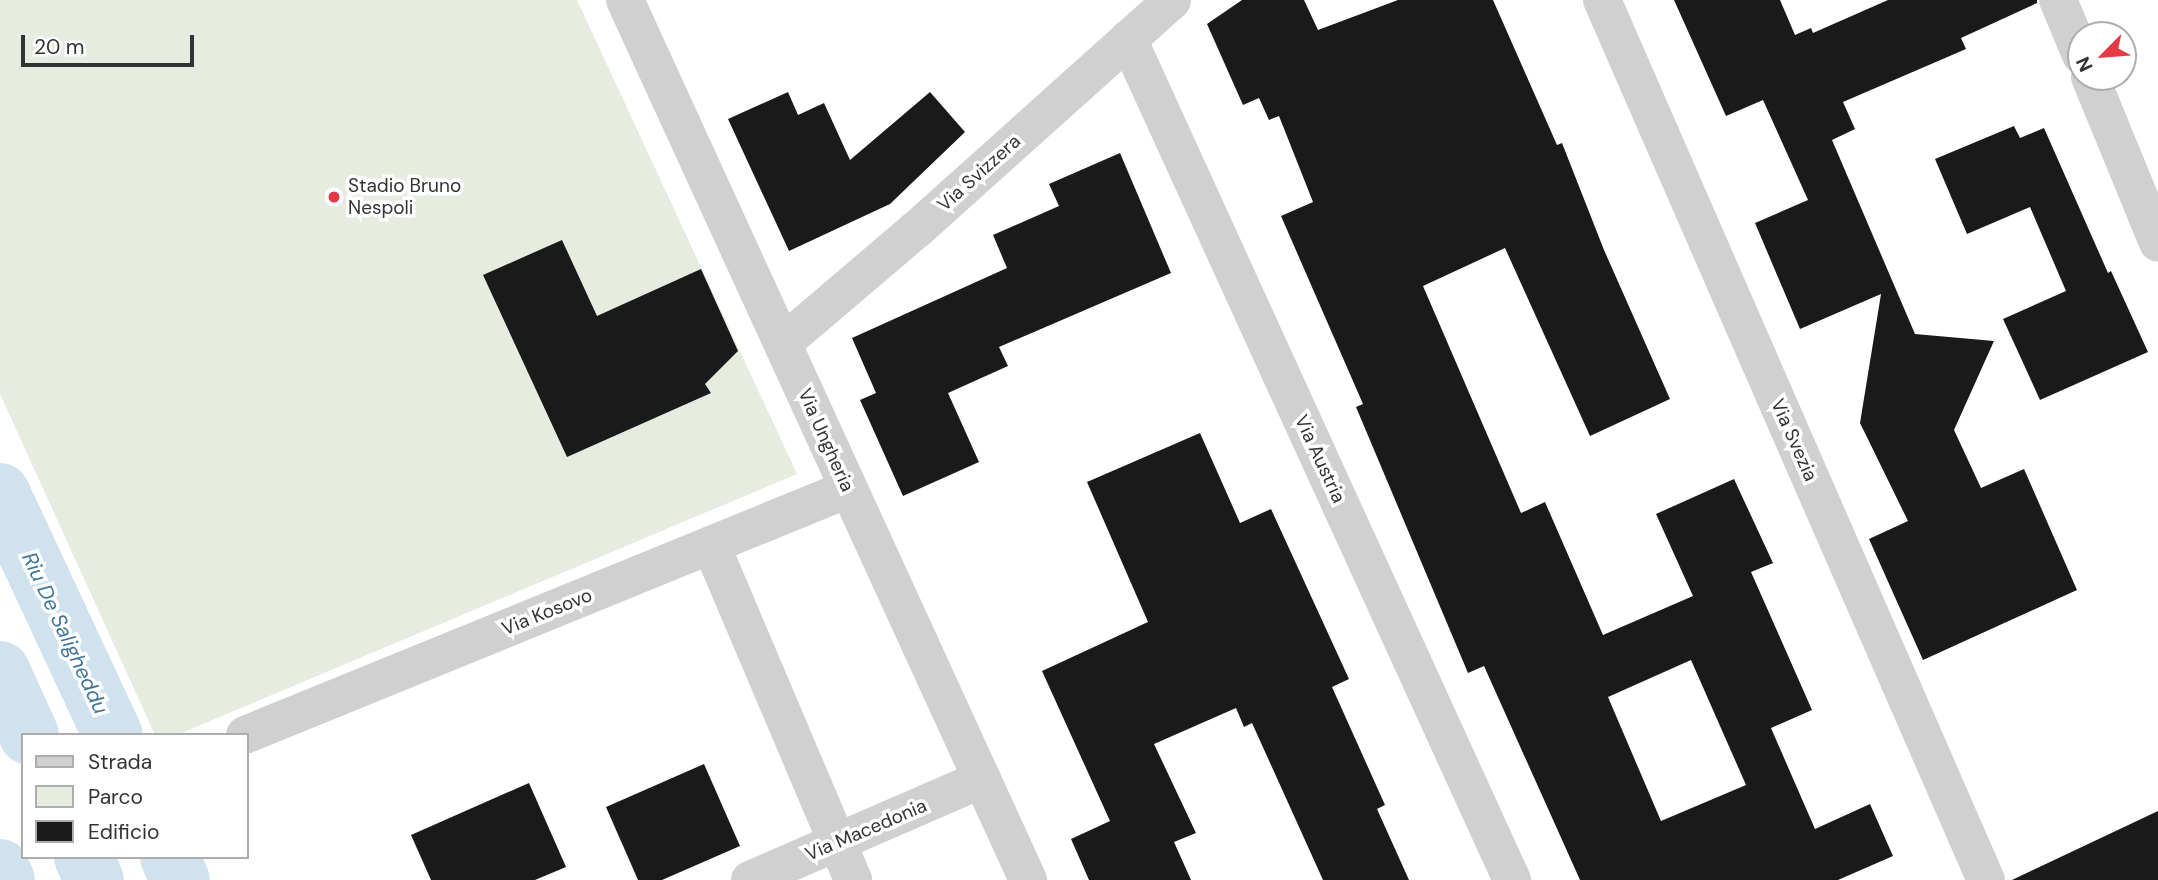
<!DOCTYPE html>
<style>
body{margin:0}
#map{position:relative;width:2158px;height:880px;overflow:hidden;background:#fff;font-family:"DM Sans",sans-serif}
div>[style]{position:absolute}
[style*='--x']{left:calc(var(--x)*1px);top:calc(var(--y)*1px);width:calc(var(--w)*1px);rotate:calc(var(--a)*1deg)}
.green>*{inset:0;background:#e6ecdf}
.canal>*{height:60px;margin:-30px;padding:0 30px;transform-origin:30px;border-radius:30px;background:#cfe2ee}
.building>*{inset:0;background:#1a1a1a}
.minor>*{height:38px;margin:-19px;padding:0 19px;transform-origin:19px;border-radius:19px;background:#d0d0d0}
.dots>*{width:19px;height:19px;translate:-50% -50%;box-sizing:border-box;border:4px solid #fff;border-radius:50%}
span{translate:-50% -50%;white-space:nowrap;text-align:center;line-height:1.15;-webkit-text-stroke:7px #fff;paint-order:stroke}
.street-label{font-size:19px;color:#333}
.poi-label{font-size:19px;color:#333}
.left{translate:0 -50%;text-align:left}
.water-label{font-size:21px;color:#3f7597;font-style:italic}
.legend{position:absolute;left:21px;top:733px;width:228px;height:126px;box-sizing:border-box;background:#fff;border:2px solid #adadad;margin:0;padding:9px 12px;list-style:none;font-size:21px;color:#333}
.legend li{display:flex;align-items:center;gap:14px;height:35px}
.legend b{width:35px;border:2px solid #adadad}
.north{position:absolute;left:2067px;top:21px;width:70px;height:70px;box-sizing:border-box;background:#fff;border:2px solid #adadad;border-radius:50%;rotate:245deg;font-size:19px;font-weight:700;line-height:28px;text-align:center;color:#333}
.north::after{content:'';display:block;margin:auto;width:24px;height:32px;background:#e63946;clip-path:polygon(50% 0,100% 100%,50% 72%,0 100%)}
.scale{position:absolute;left:21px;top:35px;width:173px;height:32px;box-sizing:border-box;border:4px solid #333;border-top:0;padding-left:9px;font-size:21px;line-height:24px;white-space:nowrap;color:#333;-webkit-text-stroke:5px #fff;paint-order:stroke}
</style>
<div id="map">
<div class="green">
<i style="clip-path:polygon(0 0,577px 0,797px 474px,177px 735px,155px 735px,0 394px)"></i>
</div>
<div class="canal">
<i style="--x:0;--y:493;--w:267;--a:65"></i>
<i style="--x:0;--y:671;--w:70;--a:65.6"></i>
<i style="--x:84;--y:857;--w:25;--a:67"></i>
<i style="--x:170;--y:857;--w:25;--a:67"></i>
<i style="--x:0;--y:869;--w:12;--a:66"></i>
</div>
<div class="building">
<i style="clip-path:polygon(evenodd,1242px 0,1304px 0,1318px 30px,1398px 0,1493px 0,1557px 145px,1562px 143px,1604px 250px,1670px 399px,1590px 436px,1505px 248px,1423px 286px,1521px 513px,1545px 502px,1603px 635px,1693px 596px,1656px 514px,1734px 479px,1773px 563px,1751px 572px,1812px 710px,1771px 728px,1815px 829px,1870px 804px,1893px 856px,1838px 880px,1580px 880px,1484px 666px,1468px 673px,1356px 407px,1363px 404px,1281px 216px,1313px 202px,1279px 116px,1269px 120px,1259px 98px,1243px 105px,1207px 24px,1242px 0,1691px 660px,1746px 785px,1661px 821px,1608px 697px,1691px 660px)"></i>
<i style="clip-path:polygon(1674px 0,1780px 0,1795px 35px,1811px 28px,1813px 33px,1888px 0,2037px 0,2037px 3px,1961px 38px,1966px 49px,1843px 102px,1855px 129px,1832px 140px,1915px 334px,1994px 341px,1954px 430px,1981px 488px,2024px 469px,2077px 590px,1923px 660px,1869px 539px,1908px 521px,1860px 423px,1881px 294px,1800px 329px,1755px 223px,1808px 200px,1763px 100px,1726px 116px)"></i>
<i style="clip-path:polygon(788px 92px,798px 115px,824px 103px,850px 160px,930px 92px,965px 132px,890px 204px,789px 251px,728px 119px)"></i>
<i style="clip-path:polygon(2014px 126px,2020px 138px,2044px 128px,2108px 273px,2111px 271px,2148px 352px,2040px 400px,2003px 319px,2066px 291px,2030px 207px,1967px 234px,1935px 159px)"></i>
<i style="clip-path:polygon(1120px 153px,1171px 273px,999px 347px,1008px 366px,948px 393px,979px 462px,903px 496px,860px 400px,876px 393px,852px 338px,1007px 268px,993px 235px,1059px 206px,1049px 184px)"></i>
<i style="clip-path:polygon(562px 240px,597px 316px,701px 269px,738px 351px,705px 384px,711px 393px,567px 457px,483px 275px)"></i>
<i style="clip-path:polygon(1200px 433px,1240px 523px,1271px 509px,1349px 679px,1332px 687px,1385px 805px,1377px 809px,1409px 880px,1323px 880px,1252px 723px,1244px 727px,1236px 708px,1154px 744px,1196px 833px,1174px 842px,1191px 880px,1089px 880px,1071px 839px,1110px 821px,1042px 671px,1148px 622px,1087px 482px)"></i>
<i style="clip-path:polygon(704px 764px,740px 846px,662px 880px,638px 880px,606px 807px)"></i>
<i style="clip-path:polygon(529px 783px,566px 867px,535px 880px,431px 880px,411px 835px)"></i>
<i style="clip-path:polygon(2158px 811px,2158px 880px,2012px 880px)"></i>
</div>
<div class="minor">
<i style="--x:625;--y:0;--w:968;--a:65.39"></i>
<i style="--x:1602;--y:0;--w:960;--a:66.43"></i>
<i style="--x:2058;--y:0;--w:60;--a:67.3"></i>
<i style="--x:1128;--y:39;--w:925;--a:65.46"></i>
<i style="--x:2090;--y:77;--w:179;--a:67.7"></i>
<i style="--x:783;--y:343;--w:175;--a:-40.4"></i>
<i style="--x:916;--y:230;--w:344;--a:-41.9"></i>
<i style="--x:711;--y:545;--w:364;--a:67"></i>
<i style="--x:245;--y:735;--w:651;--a:-22.19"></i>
<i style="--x:750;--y:880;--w:253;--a:-23.5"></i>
</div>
<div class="dots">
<i style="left:334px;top:197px;background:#e63946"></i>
</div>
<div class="street-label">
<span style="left:979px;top:173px;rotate:-42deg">Via Svizzera</span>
<span style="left:826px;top:440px;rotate:66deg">Via Ungheria</span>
<span style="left:1794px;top:440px;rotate:66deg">Via Svezia</span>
<span style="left:1320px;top:459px;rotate:65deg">Via Austria</span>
<span style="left:547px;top:612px;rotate:-22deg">Via Kosovo</span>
<span style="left:866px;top:830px;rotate:-23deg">Via Macedonia</span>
</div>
<div class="poi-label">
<span class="left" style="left:348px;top:197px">Stadio Bruno<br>Nespoli</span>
</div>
<div class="water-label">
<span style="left:65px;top:633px;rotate:65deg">Riu De Saligheddu</span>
</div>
<ul class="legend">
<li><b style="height:9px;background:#d0d0d0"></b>Strada</li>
<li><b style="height:19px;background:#e6ecdf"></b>Parco</li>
<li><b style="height:19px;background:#1a1a1a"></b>Edificio</li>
</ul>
<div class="north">N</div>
<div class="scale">20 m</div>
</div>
